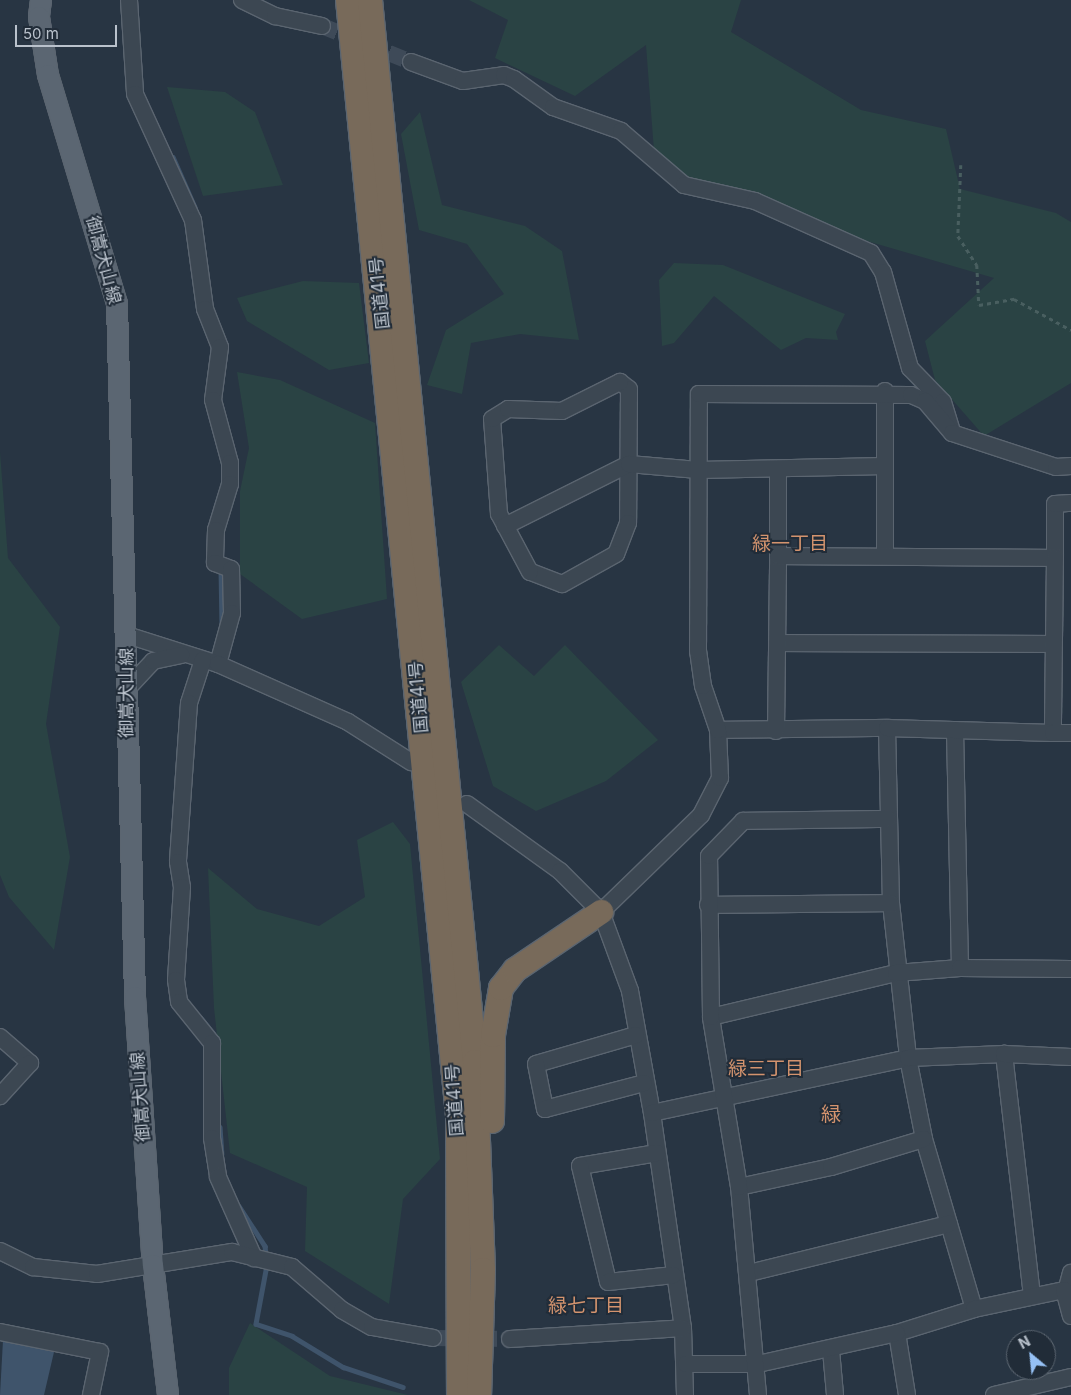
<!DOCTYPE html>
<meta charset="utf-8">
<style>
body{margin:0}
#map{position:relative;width:1071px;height:1395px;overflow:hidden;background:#283543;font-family:Inter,"Noto Sans JP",sans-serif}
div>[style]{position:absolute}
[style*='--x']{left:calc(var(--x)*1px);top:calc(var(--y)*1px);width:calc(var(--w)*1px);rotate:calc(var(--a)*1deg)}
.green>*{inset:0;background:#2a4344}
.water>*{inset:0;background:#3f546b}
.stream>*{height:4.5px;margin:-2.25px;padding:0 2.25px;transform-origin:2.25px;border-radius:2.25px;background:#3f546b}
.minor-tunnel>*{height:16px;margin-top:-8px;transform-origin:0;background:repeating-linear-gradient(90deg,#3e4a58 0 16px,transparent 0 24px)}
.path>*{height:2.5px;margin-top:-1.25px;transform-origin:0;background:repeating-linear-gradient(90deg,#495f60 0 4px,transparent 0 8px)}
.roads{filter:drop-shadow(1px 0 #5b6570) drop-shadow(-1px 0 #5b6570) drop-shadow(0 1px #5b6570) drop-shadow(0 -1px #5b6570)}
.minor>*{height:16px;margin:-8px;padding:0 8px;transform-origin:8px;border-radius:8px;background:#3c4752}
.major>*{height:20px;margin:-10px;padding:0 10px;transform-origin:10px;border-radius:10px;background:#5b6672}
.highway>*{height:24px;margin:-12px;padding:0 12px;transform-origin:12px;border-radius:12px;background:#786a5a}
span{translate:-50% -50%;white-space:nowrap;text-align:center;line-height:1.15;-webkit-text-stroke:4px #212c38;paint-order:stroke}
.street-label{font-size:18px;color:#bac2cc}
.neighbourhood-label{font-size:19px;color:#d3936e}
.quarter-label{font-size:20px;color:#d3936e}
.north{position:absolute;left:1006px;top:1330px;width:50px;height:50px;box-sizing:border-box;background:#212c38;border:1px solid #5e6873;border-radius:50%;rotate:332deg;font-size:14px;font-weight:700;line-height:20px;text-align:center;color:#bac2cc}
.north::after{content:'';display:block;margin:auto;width:18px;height:22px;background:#96c1f5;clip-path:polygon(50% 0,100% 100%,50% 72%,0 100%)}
.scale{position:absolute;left:15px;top:25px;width:102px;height:22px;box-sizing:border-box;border:2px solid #bac2cc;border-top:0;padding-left:6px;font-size:15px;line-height:18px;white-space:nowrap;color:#bac2cc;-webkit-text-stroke:4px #212c38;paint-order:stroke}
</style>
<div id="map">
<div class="green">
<i style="clip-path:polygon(469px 0,741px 0,731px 32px,861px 110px,946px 129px,960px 189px,1056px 213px,1071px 222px,1071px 383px,984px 436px,935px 380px,925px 341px,994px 278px,829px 230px,767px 197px,692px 180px,654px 151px,646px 45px,575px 96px,495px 58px,508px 20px)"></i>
<i style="clip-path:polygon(167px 87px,225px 92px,255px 112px,283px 185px,203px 196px)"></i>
<i style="clip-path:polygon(420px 112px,442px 205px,525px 226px,562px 251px,579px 340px,520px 334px,471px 343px,462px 394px,427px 385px,446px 330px,504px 294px,467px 244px,419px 230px,401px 134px)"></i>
<i style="clip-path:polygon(674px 263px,723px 265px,845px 314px,836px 332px,838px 340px,806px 338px,781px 350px,714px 296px,674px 343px,662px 346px,659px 280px)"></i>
<i style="clip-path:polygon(303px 281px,359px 283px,369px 363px,329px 370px,247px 321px,237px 298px)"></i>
<i style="clip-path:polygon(237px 372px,280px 380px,375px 423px,387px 599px,302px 619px,240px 574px,240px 491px,249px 448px)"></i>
<i style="clip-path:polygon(0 452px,8px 558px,60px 627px,46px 724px,70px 857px,54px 950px,9px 897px,0 875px)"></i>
<i style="clip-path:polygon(499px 645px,534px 676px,565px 645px,658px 740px,606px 781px,536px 811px,493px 786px,461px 682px)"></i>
<i style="clip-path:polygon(393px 822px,410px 844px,440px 1159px,403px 1199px,389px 1304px,305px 1251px,307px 1187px,230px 1153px,214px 1008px,208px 868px,257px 909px,319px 926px,365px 897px,357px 840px)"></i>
<i style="clip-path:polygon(250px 1323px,330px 1376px,408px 1395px,229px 1395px,229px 1368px)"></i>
</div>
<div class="water">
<i style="clip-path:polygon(3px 1340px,54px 1352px,44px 1395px,0 1395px)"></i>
</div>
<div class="stream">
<i style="--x:173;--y:157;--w:55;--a:66.3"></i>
<i style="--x:221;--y:569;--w:55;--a:89"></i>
<i style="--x:201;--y:1018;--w:19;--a:51"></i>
<i style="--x:220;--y:1127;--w:27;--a:86"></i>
<i style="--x:239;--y:1206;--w:48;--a:57"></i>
<i style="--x:265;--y:1246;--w:19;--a:84"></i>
<i style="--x:267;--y:1265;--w:60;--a:100.6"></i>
<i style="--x:256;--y:1324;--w:38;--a:18"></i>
<i style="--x:292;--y:1336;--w:60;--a:31.3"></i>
<i style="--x:343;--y:1367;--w:63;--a:18.4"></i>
</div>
<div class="minor-tunnel">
<i style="--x:322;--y:26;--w:96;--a:22"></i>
<i style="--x:433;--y:1338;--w:77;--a:0.7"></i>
</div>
<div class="path">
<i style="--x:961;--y:165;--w:71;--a:92.4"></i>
<i style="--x:958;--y:236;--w:35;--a:57"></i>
<i style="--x:977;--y:265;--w:40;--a:87.1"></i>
<i style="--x:979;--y:305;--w:36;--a:-10"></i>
<i style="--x:1014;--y:299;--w:65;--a:28.5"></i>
</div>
<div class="roads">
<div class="minor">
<i style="--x:129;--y:0;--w:94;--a:86.3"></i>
<i style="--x:135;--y:94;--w:139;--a:65.3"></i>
<i style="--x:193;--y:220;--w:90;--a:82.3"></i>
<i style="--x:205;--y:309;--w:41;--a:68.5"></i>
<i style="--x:220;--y:347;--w:53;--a:97.5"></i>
<i style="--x:213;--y:400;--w:65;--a:74.9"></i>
<i style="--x:230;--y:463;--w:21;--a:90"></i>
<i style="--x:230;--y:484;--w:48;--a:106.9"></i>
<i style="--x:216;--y:530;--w:33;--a:92"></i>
<i style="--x:215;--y:563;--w:17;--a:21"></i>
<i style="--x:231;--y:569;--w:44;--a:88.7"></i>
<i style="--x:232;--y:613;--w:53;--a:105.4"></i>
<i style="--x:242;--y:0;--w:37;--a:26"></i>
<i style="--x:275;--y:16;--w:48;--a:12"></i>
<i style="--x:411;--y:62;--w:55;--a:20.1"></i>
<i style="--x:463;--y:81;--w:41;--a:-8.3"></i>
<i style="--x:504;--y:75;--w:11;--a:22"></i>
<i style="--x:514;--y:79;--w:48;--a:35.7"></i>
<i style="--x:553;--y:107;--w:72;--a:19.4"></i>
<i style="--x:621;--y:131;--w:83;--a:40.6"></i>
<i style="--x:684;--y:185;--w:73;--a:12.7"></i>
<i style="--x:755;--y:201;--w:127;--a:24.1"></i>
<i style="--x:871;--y:253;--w:22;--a:58"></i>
<i style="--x:883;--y:272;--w:100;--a:74.3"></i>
<i style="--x:910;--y:368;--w:47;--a:45.9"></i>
<i style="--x:943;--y:402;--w:28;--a:73"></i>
<i style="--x:620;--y:382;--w:11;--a:38"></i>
<i style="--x:629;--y:389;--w:134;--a:90.4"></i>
<i style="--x:628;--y:523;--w:33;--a:111"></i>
<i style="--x:616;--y:554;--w:62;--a:150.9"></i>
<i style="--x:562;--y:584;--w:34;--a:-159"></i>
<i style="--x:530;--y:572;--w:66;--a:-118.1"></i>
<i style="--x:499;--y:514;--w:95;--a:-94.2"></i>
<i style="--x:492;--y:419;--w:19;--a:-32"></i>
<i style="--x:508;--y:409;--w:54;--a:2.1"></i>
<i style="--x:562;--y:411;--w:65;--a:-26.6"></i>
<i style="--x:505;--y:526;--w:139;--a:-26.6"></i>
<i style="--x:629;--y:464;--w:69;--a:5"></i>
<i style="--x:698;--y:470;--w:187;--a:-1.2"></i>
<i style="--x:778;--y:556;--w:85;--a:-90"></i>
<i style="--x:885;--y:556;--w:165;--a:-90"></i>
<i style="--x:1055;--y:558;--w:54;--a:-90"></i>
<i style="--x:1055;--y:504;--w:16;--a:-4"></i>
<i style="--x:127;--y:635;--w:96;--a:17.7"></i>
<i style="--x:218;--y:664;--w:142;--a:24"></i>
<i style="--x:348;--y:722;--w:75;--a:32.4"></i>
<i style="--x:778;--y:643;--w:273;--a:0.2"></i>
<i style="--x:203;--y:660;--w:45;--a:108"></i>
<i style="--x:189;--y:703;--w:159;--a:94"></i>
<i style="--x:178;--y:862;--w:25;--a:81"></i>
<i style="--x:182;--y:887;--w:93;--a:93.7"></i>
<i style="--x:176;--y:980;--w:22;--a:82"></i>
<i style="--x:179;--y:1002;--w:53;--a:51.2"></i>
<i style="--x:212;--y:1043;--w:95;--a:90"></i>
<i style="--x:212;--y:1138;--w:39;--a:81"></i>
<i style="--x:218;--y:1177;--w:89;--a:66"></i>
<i style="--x:127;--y:689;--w:38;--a:-47"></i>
<i style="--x:153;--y:661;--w:29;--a:-12"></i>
<i style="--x:718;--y:730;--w:169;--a:-0.7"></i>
<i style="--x:887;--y:728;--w:175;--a:88.7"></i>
<i style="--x:891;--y:903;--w:156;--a:83.7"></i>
<i style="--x:908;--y:1058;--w:83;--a:78.8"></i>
<i style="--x:924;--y:1139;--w:177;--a:73.6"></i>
<i style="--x:974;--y:1309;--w:81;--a:162.7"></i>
<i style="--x:897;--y:1333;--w:63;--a:80.8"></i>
<i style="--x:955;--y:730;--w:238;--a:88.8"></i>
<i style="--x:776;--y:731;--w:175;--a:-89.3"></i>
<i style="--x:778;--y:556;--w:277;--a:0.4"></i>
<i style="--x:1055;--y:558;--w:175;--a:90.7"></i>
<i style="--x:1053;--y:733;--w:166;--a:-178.3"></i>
<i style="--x:1053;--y:733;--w:18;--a:0"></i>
<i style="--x:467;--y:804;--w:115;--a:35.8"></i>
<i style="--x:560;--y:871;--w:58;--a:45"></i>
<i style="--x:601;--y:912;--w:84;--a:69.8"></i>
<i style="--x:630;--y:991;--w:124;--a:79.8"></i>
<i style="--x:652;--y:1113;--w:217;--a:81.8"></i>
<i style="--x:683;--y:1328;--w:67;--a:88.3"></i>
<i style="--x:708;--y:905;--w:183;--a:-0.6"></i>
<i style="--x:601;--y:912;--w:139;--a:-44.1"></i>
<i style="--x:701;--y:815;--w:42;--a:-62.8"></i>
<i style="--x:720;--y:778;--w:48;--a:-92.4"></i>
<i style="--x:718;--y:730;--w:46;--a:-108.8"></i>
<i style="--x:703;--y:686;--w:35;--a:-98"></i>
<i style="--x:698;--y:651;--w:257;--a:-89.8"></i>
<i style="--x:699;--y:394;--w:212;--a:0.3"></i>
<i style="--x:911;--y:395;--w:15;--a:23"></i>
<i style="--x:925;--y:401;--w:42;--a:49.8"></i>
<i style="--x:952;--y:433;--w:109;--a:18.1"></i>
<i style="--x:1056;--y:467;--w:15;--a:-4"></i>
<i style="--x:711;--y:1017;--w:190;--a:-13.4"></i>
<i style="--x:896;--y:973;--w:64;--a:-4.5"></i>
<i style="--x:960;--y:968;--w:111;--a:0.5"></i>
<i style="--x:636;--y:1035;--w:104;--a:163.8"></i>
<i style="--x:536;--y:1064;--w:46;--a:78.7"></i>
<i style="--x:545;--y:1109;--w:102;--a:-14.7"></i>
<i style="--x:0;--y:1037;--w:40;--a:41"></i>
<i style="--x:30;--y:1063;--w:45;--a:132.3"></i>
<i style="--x:652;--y:1113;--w:262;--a:-12.1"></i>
<i style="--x:908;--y:1058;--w:96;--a:-2.4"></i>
<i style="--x:657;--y:1153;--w:78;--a:170.4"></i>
<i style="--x:580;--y:1166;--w:119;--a:76.4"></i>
<i style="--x:608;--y:1282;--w:66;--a:-6.1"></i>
<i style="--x:739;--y:1187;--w:94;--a:-12.3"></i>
<i style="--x:831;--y:1167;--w:97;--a:-16.8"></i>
<i style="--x:0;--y:1251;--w:37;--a:26"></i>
<i style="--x:33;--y:1267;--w:64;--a:6.2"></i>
<i style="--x:97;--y:1274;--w:137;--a:-9.3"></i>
<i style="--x:232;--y:1252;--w:62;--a:14"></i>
<i style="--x:292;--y:1267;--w:66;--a:40.7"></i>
<i style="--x:342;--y:1310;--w:34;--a:30"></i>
<i style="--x:372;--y:1327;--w:62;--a:10.2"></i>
<i style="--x:749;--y:1273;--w:206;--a:-13.8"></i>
<i style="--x:1065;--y:1295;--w:23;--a:-75"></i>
<i style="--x:1032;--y:1296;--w:244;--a:-96.6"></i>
<i style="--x:1004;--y:1054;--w:67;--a:2.6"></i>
<i style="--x:974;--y:1309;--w:92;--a:-11.9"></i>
<i style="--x:1064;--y:1290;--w:27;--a:75"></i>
<i style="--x:0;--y:1332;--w:102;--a:11.3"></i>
<i style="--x:100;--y:1352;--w:44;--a:101.8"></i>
<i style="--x:510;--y:1339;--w:173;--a:-3.6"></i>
<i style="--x:831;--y:1350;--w:45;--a:84.9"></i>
<i style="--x:686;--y:1364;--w:72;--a:0"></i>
<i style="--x:758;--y:1364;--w:142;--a:-12.6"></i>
<i style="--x:758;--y:1395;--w:209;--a:-95.2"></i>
<i style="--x:739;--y:1187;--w:172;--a:-99.4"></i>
<i style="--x:711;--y:1017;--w:161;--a:-90.7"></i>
<i style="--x:709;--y:856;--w:49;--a:-45.8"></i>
<i style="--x:743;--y:821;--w:145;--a:-0.8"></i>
<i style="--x:994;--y:1395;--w:79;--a:-13.2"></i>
</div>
<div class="major">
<i style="--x:41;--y:0;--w:17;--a:97"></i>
<i style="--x:39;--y:17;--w:59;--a:81.2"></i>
<i style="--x:48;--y:75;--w:239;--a:73.2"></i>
<i style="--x:117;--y:304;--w:693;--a:88.51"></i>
<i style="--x:135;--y:997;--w:269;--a:86.2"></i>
<i style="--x:153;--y:1265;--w:131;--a:83.4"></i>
</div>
<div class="highway">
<i style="--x:348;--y:0;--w:1120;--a:84.37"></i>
<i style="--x:458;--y:1115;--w:280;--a:89.8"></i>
<i style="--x:370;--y:0;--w:1067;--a:84.35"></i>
<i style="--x:475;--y:1062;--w:208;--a:87.8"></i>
<i style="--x:483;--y:1270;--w:125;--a:91.8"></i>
<i style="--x:492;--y:1121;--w:86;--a:-89.3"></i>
<i style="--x:493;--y:1035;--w:48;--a:-80.3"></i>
<i style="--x:501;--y:988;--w:23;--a:-52"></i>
<i style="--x:515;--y:970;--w:104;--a:-34"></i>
</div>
</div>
<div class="street-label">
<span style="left:103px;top:260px;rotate:75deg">御嵩犬山線</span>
<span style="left:380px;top:293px;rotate:-96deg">国道41号</span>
<span style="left:127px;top:693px;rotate:-90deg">御嵩犬山線</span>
<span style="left:419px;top:697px;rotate:-95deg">国道41号</span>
<span style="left:141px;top:1097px;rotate:-94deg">御嵩犬山線</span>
<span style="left:455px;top:1100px;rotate:-94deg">国道41号</span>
</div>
<div class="neighbourhood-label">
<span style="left:790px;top:544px">緑一丁目</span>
<span style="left:766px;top:1069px">緑三丁目</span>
<span style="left:586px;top:1306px">緑七丁目</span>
</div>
<div class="quarter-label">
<span style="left:831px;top:1114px">緑</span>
</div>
<div class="north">N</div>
<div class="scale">50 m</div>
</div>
